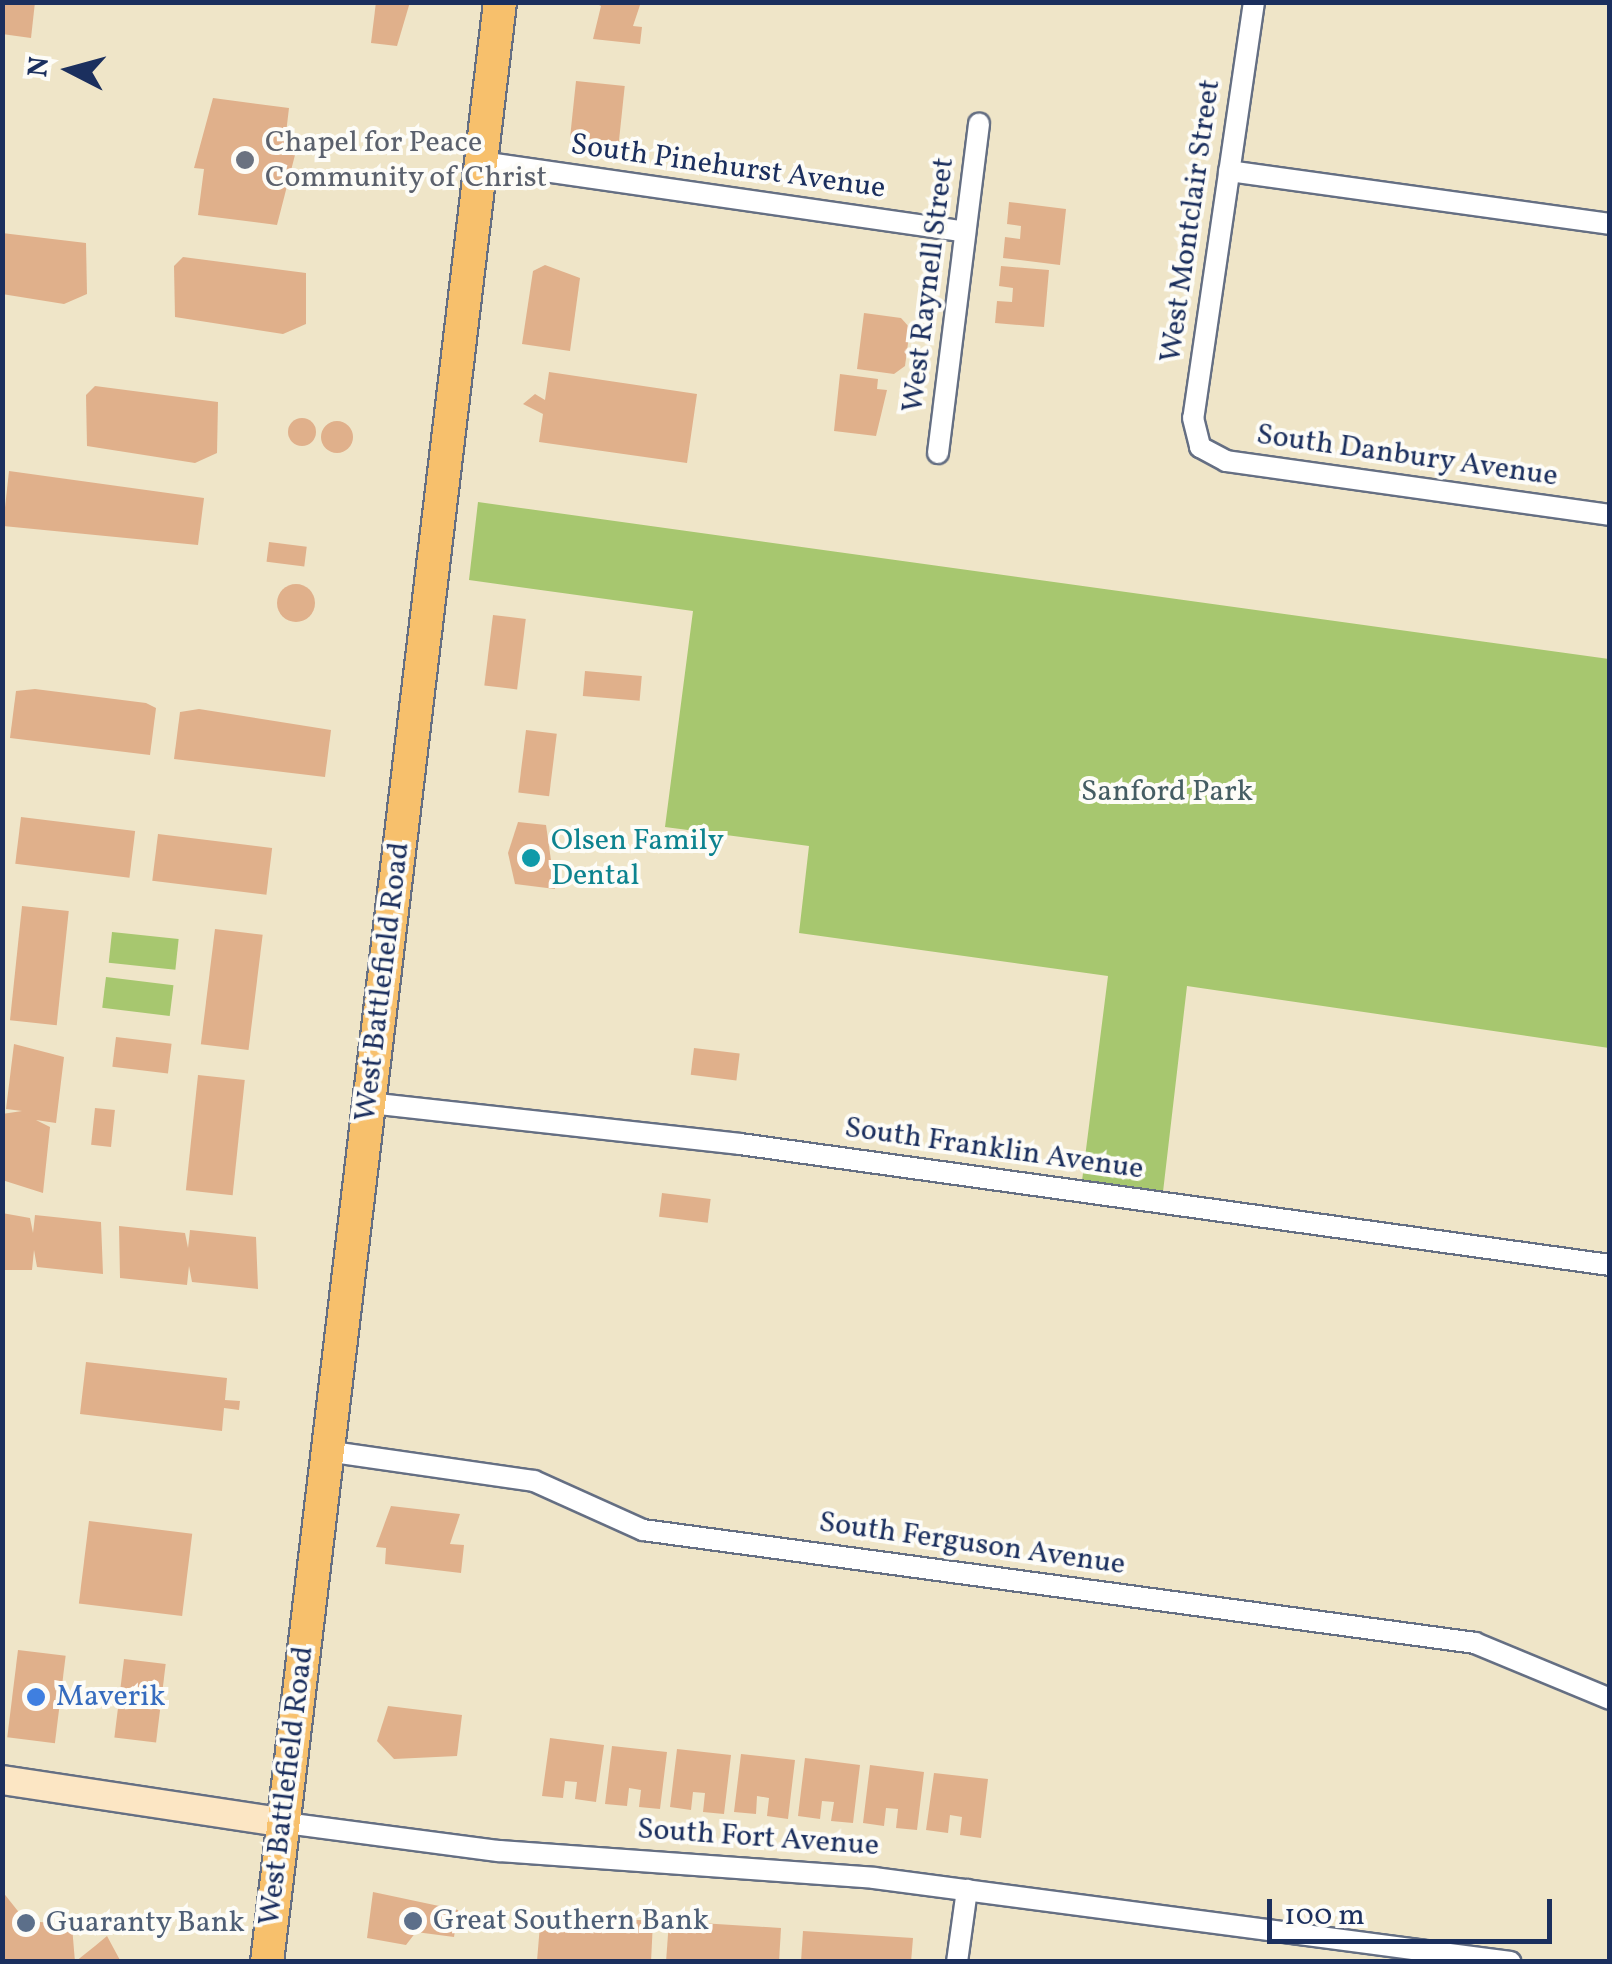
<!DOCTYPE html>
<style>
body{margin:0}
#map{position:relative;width:1612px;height:1964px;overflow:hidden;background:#efe5c8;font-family:Vollkorn,serif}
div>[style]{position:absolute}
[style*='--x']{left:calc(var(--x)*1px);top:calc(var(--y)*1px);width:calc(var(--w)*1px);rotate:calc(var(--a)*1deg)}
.green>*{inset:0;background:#a7c76f;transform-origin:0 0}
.stream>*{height:6px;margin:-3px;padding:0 3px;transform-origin:3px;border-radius:3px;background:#6fbfea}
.building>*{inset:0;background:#e0b08b;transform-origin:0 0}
.round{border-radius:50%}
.roads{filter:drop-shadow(2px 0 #656f83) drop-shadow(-2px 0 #656f83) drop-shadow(0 2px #656f83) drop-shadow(0 -2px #656f83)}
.street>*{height:20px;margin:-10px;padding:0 10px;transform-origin:10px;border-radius:10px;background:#fff}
.secondary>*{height:28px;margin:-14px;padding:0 14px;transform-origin:14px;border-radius:14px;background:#fce6c4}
.primary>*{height:32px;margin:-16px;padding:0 16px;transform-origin:16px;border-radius:16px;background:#f7c06c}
.dots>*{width:28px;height:28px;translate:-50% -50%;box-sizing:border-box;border:5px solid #fdfcf7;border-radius:50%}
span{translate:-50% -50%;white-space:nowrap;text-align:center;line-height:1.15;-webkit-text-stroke:8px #fdfcf7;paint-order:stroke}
.worship-label{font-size:30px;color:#5b616d}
.left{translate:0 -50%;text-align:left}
.street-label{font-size:30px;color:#1b2f5e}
.park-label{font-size:30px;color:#455d63}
.culture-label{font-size:30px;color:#0d838f}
.shop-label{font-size:30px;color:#366cbe}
.service-label{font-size:30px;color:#4e5e75}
.frame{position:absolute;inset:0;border:5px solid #1b2f5e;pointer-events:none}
.north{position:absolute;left:20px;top:20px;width:100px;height:100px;-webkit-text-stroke:8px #fdfcf7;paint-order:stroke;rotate:276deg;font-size:28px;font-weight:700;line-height:40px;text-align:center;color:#1b2f5e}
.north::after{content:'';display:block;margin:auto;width:35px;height:45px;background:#1b2f5e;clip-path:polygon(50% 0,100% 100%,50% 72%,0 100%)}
.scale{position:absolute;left:1267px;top:1899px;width:285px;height:45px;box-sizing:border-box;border:5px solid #1b2f5e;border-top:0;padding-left:12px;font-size:30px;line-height:35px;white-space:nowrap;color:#1b2f5e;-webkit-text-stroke:8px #fdfcf7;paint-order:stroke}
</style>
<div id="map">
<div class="green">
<i style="clip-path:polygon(478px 502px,1609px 659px,1609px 1048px,1187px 986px,1163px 1192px,1082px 1181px,1108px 976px,799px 933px,809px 846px,665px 827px,693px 611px,469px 580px)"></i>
<i style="left:112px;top:932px;width:67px;height:31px;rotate:6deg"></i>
<i style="left:106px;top:977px;width:68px;height:31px;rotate:7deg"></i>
</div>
<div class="stream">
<i style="--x:1610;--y:710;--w:114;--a:90"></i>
</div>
<div class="building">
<i style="clip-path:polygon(2px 2px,35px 2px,31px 38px,2px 34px)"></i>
<i style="clip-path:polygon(376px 2px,410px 2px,397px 46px,371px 43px)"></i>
<i style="clip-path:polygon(593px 2px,641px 2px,633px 26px,642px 27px,640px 44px,593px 39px,601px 6px)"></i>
<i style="left:576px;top:81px;width:49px;height:57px;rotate:6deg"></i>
<i style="clip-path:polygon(213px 98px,289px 108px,284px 150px,296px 151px,277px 225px,198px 215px,204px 169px,194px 168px)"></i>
<i style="clip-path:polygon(1009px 202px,1066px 209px,1060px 265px,1003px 258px,1005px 237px,1020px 239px,1021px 226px,1007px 224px)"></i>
<i style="clip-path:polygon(2px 233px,86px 243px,87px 294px,64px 304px,2px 294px)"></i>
<i style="clip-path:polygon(183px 257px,306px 273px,306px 324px,283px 334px,175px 317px,174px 266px)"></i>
<i style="clip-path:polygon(545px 265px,580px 278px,570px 351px,522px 344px,533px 271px)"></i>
<i style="clip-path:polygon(1001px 266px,1049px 270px,1044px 327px,995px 323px,997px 301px,1012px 302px,1013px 288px,999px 286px)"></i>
<i style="clip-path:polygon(864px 313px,901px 318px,910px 328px,905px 366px,894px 374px,857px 369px)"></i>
<i style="clip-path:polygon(549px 372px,697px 394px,687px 463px,539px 442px,543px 414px,523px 404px,535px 394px,545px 400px)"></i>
<i style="clip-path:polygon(840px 374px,878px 379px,877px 389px,887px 390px,876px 436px,834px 431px)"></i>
<i style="clip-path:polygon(95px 386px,218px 402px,217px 453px,195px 463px,87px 446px,86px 395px)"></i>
<i class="round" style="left:288px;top:418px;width:28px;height:28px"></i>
<i class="round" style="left:321px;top:421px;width:32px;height:32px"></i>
<i style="clip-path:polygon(9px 471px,204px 498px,198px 545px,3px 526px)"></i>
<i style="left:269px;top:542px;width:38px;height:20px;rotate:7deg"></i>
<i class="round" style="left:277px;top:584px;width:38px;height:38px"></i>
<i style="left:493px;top:615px;width:33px;height:71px;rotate:7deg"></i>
<i style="left:585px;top:671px;width:57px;height:25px;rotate:5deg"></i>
<i style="clip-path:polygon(35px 689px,146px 703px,156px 708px,150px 755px,10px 738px,16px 691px)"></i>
<i style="clip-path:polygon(199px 709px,331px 730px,325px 777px,174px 759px,180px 712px)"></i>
<i style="left:526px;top:730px;width:31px;height:63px;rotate:7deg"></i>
<i style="left:21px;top:817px;width:115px;height:47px;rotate:7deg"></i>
<i style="clip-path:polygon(518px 822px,546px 825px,555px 889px,515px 884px,508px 853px)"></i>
<i style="left:158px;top:834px;width:115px;height:47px;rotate:7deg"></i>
<i style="left:22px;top:906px;width:47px;height:115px;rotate:6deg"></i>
<i style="left:215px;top:929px;width:48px;height:116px;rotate:7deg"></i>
<i style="left:116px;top:1037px;width:56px;height:30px;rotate:7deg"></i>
<i style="clip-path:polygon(14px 1044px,64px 1057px,56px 1123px,36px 1120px,50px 1127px,43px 1193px,2px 1180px,2px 1114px,22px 1111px,6px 1109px)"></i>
<i style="left:694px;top:1048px;width:46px;height:27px;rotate:7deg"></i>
<i style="left:198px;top:1075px;width:47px;height:116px;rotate:6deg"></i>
<i style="left:95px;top:1108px;width:20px;height:37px;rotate:6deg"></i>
<i style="left:662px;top:1193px;width:49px;height:24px;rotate:7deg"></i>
<i style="clip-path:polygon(2px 1213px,30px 1218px,33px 1233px,35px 1215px,101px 1222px,103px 1274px,37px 1267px,34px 1250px,32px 1270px,2px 1270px)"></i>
<i style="clip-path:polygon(119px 1226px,185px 1233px,188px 1248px,190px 1230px,256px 1237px,258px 1289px,192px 1282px,189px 1266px,187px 1285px,120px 1278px)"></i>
<i style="clip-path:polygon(86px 1362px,227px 1378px,225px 1400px,240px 1401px,239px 1410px,224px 1408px,222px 1431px,80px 1414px)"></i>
<i style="clip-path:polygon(391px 1506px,460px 1514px,450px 1544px,464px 1545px,461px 1573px,385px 1564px,386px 1548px,376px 1547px)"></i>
<i style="left:89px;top:1521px;width:104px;height:83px;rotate:7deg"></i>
<i style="left:18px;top:1650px;width:48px;height:88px;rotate:7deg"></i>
<i style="left:124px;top:1659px;width:42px;height:79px;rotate:7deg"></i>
<i style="clip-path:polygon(388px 1706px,462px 1715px,457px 1756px,394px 1759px,377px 1741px)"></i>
<i style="clip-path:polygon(550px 1738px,604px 1745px,596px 1802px,575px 1799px,577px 1782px,565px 1781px,563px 1798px,542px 1796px)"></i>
<i style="clip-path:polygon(612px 1746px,667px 1752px,660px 1809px,639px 1807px,641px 1790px,629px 1788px,627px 1806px,605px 1804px)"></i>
<i style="clip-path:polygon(677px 1749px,731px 1755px,724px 1814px,703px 1812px,705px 1793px,693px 1792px,691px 1810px,670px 1807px)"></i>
<i style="clip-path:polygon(741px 1754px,795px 1760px,788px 1819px,767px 1816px,769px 1798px,757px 1796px,756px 1814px,734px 1812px)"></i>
<i style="clip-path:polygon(805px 1758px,860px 1765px,853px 1823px,831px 1821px,834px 1802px,822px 1801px,820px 1819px,798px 1816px)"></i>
<i style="clip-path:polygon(870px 1765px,924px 1772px,917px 1830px,896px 1828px,898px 1809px,886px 1808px,884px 1826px,863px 1823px)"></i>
<i style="clip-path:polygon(934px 1773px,988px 1779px,981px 1838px,960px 1835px,962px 1817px,950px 1815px,948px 1833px,926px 1830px)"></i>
<i style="clip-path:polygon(2px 1891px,25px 1920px,72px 1926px,75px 1962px,2px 1962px)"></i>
<i style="clip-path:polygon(373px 1892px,458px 1910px,454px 1937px,416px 1932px,406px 1945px,367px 1938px)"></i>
<i style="clip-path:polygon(541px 1913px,653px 1921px,651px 1962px,537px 1961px)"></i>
<i style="clip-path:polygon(669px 1921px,781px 1928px,779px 1962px,666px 1962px)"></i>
<i style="clip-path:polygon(803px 1931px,913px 1938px,911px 1962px,801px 1962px)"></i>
<i style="clip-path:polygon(107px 1936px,121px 1962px,75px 1962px,95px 1946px)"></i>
</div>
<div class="roads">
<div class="street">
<i style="--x:1254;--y:2;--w:420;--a:98.3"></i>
<i style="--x:1193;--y:418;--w:30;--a:76"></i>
<i style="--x:1200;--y:447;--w:30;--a:28"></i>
<i style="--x:1226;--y:461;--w:388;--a:8"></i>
<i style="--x:482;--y:162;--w:488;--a:8.2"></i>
<i style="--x:1229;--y:171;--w:385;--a:7.9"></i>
<i style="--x:938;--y:453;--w:332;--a:-82.9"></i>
<i style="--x:369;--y:1103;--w:373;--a:6.3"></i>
<i style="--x:740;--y:1144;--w:878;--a:7.92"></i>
<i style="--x:326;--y:1451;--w:210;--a:8.2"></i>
<i style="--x:534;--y:1481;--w:120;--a:24.2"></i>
<i style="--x:643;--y:1530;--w:840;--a:7.73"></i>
<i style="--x:1475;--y:1643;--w:146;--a:22.5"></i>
<i style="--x:285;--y:1823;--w:216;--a:7.5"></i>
<i style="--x:499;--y:1851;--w:376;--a:4.1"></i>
<i style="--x:874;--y:1878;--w:642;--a:7.52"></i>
<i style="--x:957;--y:1962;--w:73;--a:-82.1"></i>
</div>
<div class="secondary">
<i style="--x:2;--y:1780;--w:286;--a:8.6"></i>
</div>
<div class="primary">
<i style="--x:267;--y:1962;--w:1974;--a:-83.22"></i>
</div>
</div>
<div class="dots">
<i style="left:245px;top:160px;background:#6b7280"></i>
<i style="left:531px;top:858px;background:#0f9aa8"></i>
<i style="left:36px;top:1697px;background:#3f7fe0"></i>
<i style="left:413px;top:1921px;background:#5c6f8a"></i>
<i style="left:26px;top:1923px;background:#5c6f8a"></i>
</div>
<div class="worship-label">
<span class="left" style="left:265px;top:160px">Chapel for Peace<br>Community of Christ</span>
</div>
<div class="street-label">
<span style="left:728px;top:167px;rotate:8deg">South Pinehurst Avenue</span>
<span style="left:1191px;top:221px;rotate:-82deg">West Montclair Street</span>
<span style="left:929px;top:285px;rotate:-83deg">West Raynell Street</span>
<span style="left:1407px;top:456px;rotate:8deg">South Danbury Avenue</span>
<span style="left:383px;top:982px;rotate:-83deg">West Battlefield Road</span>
<span style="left:994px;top:1149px;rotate:8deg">South Franklin Avenue</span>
<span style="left:972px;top:1544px;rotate:8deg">South Ferguson Avenue</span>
<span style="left:287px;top:1786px;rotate:-83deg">West Battlefield Road</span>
<span style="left:758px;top:1838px;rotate:4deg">South Fort Avenue</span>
</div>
<div class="park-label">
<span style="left:1167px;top:792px">Sanford Park</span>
</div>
<div class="culture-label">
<span class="left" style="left:551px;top:858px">Olsen Family<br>Dental</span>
</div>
<div class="shop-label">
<span class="left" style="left:56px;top:1697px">Maverik</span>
</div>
<div class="service-label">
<span class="left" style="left:433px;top:1921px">Great Southern Bank</span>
<span class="left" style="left:46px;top:1923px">Guaranty Bank</span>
</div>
<div class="frame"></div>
<div class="north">N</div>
<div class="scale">100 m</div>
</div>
